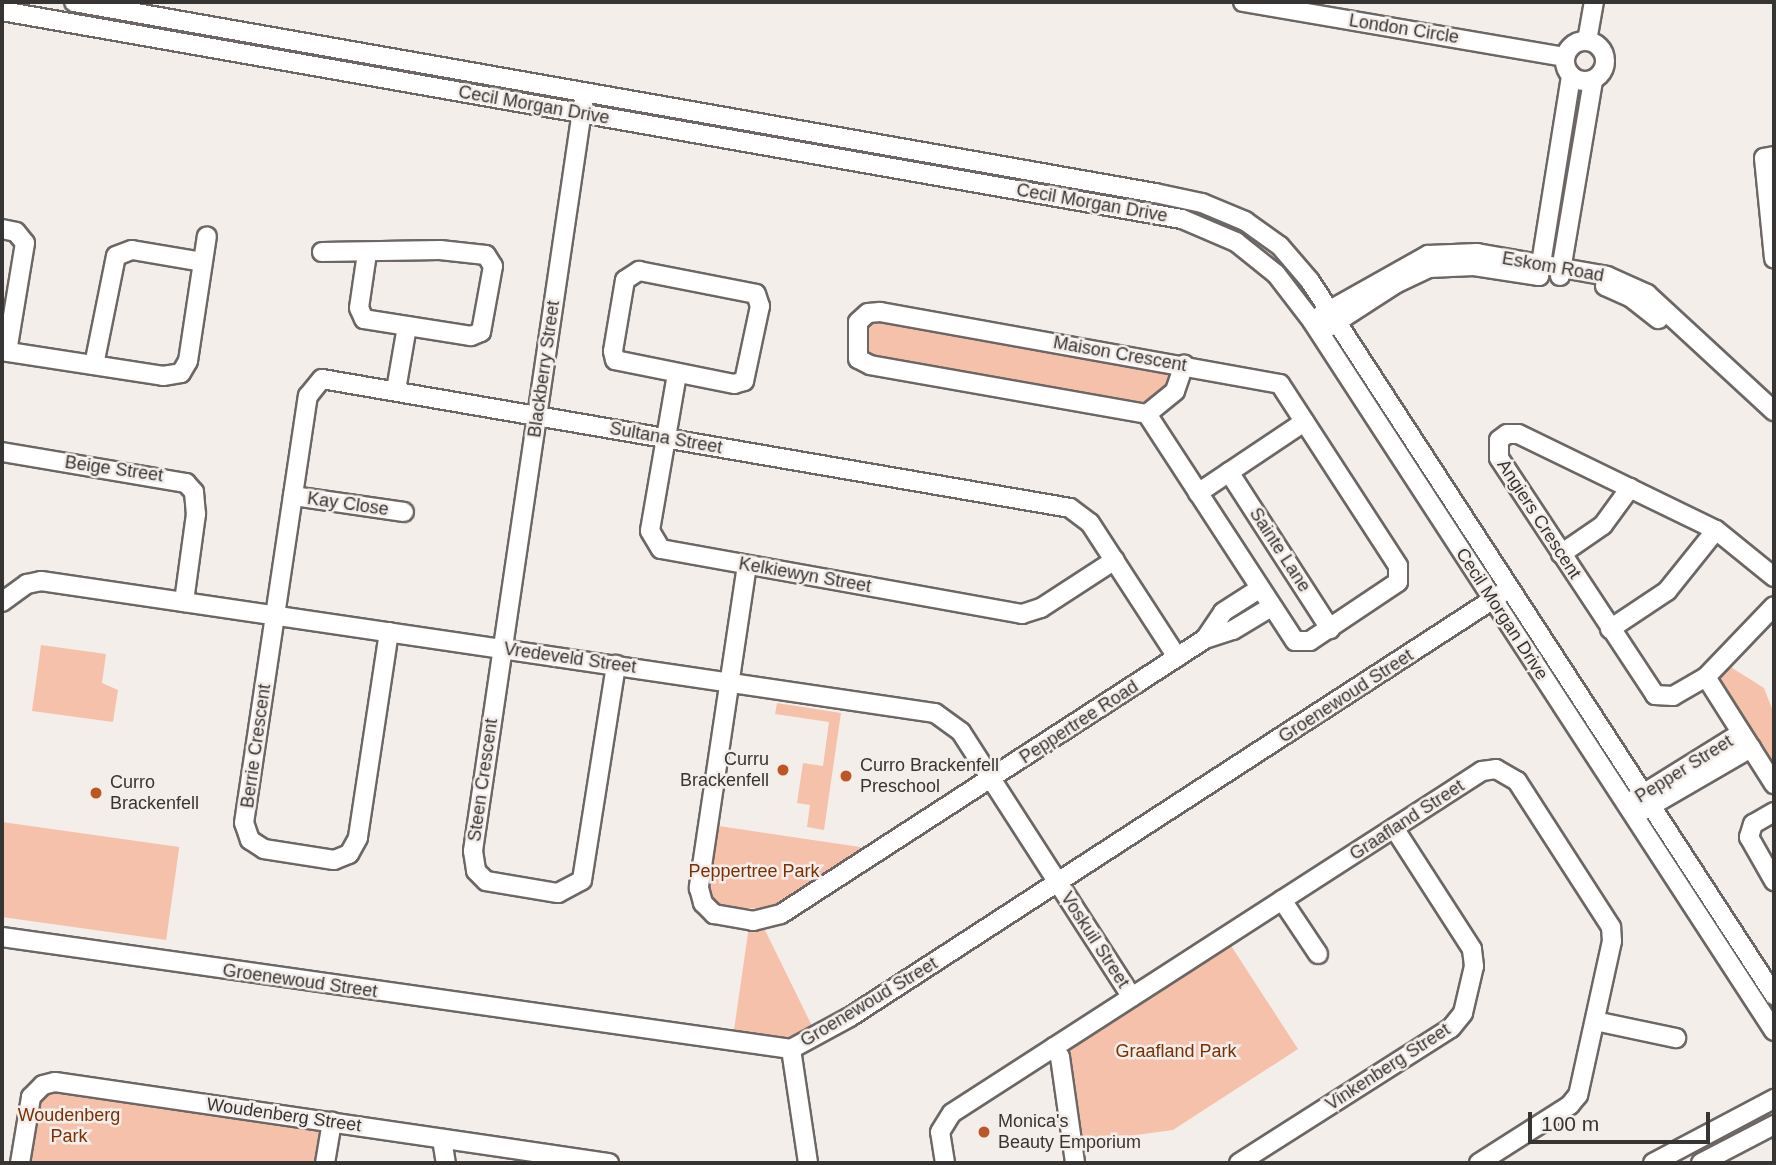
<!DOCTYPE html>
<style>
body{margin:0}
#map{position:relative;width:1776px;height:1165px;overflow:hidden;background:#f4eeeb;font-family:Arial,sans-serif}
div>[style]{position:absolute}
[style*='--x']{left:calc(var(--x)*1px);top:calc(var(--y)*1px);width:calc(var(--w)*1px);rotate:calc(var(--a)*1deg)}
.green>*{inset:0;background:#f5c1aa;transform-origin:0 0}
.roads{filter:drop-shadow(2px 0 #6c6764) drop-shadow(-2px 0 #6c6764) drop-shadow(0 2px #6c6764) drop-shadow(0 -2px #6c6764)}
.minor>*{height:18px;margin:-9px;padding:0 9px;transform-origin:9px;border-radius:9px;background:#fff}
.minor>.ring{margin:-9px;padding:0;box-sizing:content-box;background:none;border:18px solid #fff;border-radius:50%}
.dots>*{width:19px;height:19px;translate:-50% -50%;box-sizing:border-box;border:4px solid #f4eeeb;border-radius:50%}
span{translate:-50% -50%;white-space:nowrap;text-align:center;line-height:1.15;-webkit-text-stroke:5px #f4eeeb;paint-order:stroke}
.street-label{font-size:18px;color:#373534}
.poi-label{font-size:18px;color:#373534}
.right{translate:-100% -50%;text-align:right}
.left{translate:0 -50%;text-align:left}
.park-label{font-size:18px;color:#7b3004}
.frame{position:absolute;inset:0;border:4px solid #373534;pointer-events:none}
.scale{position:absolute;left:1528px;top:1112px;width:182px;height:32px;box-sizing:border-box;border:4px solid #373534;border-top:0;padding-left:9px;font-size:21px;line-height:24px;white-space:nowrap;color:#373534;-webkit-text-stroke:5px #f4eeeb;paint-order:stroke}
</style>
<div id="map">
<div class="green">
<i style="clip-path:polygon(870px 319px,1165px 368px,1173px 375px,1170px 388px,1147px 406px,869px 359px,860px 345px,863px 326px)"></i>
<i style="clip-path:polygon(41px 645px,106px 654px,102px 683px,118px 690px,113px 722px,32px 711px)"></i>
<i style="clip-path:polygon(1729px 666px,1764px 688px,1774px 714px,1774px 772px,1718px 680px)"></i>
<i style="clip-path:polygon(777px 703px,841px 713px,824px 830px,807px 827px,810px 805px,797px 803px,803px 763px,823px 766px,829px 722px,775px 714px)"></i>
<i style="left:2px;top:822px;width:179px;height:94px;rotate:8deg"></i>
<i style="clip-path:polygon(719px 826px,860px 847px,860px 850px,768px 909px,723px 907px,713px 901px,709px 890px)"></i>
<i style="clip-path:polygon(749px 926px,763px 926px,814px 1030px,785px 1041px,733px 1037px)"></i>
<i style="clip-path:polygon(1228px 941px,1298px 1049px,1173px 1130px,1078px 1143px,1067px 1047px)"></i>
<i style="clip-path:polygon(47px 1090px,317px 1128px,323px 1137px,320px 1163px,26px 1163px,35px 1104px)"></i>
</div>
<div class="roads">
<div class="minor">
<i style="--x:74;--y:2;--w:1098;--a:10.02"></i>
<i style="--x:1155;--y:193;--w:48;--a:12"></i>
<i style="--x:1202;--y:203;--w:47;--a:22.7"></i>
<i style="--x:1245;--y:221;--w:43;--a:35.5"></i>
<i style="--x:1280;--y:246;--w:46;--a:49.4"></i>
<i style="--x:1310;--y:281;--w:852;--a:56.98"></i>
<i style="--x:1243;--y:2;--w:327;--a:9.7"></i>
<i style="--x:2;--y:11;--w:1198;--a:10"></i>
<i style="--x:1182;--y:219;--w:59;--a:23.1"></i>
<i style="--x:1236;--y:242;--w:51;--a:38.7"></i>
<i style="--x:1276;--y:274;--w:59;--a:52.5"></i>
<i style="--x:1312;--y:321;--w:847;--a:56.95"></i>
<i style="--x:1587;--y:41;--w:40;--a:-80"></i>
<i class="ring" style="left:1565px;top:41px;width:22px;height:22px"></i>
<i style="--x:583;--y:104;--w:755;--a:98.38"></i>
<i style="--x:473;--y:851;--w:20;--a:81"></i>
<i style="--x:476;--y:871;--w:14;--a:45"></i>
<i style="--x:486;--y:881;--w:73;--a:9.5"></i>
<i style="--x:558;--y:893;--w:27;--a:-28"></i>
<i style="--x:582;--y:880;--w:218;--a:-81"></i>
<i style="--x:1774;--y:156;--w:10;--a:169"></i>
<i style="--x:1764;--y:158;--w:101;--a:84.3"></i>
<i style="--x:2;--y:229;--w:14;--a:12"></i>
<i style="--x:16;--y:232;--w:14;--a:51"></i>
<i style="--x:25;--y:243;--w:110;--a:99.4"></i>
<i style="--x:322;--y:252;--w:118;--a:-1"></i>
<i style="--x:440;--y:250;--w:46;--a:6.2"></i>
<i style="--x:486;--y:255;--w:13;--a:58"></i>
<i style="--x:493;--y:266;--w:67;--a:100.3"></i>
<i style="--x:481;--y:332;--w:11;--a:158"></i>
<i style="--x:471;--y:336;--w:108;--a:-171"></i>
<i style="--x:364;--y:319;--w:12;--a:-114"></i>
<i style="--x:359;--y:308;--w:56;--a:-81.7"></i>
<i style="--x:639;--y:271;--w:119;--a:11.1"></i>
<i style="--x:756;--y:294;--w:13;--a:72"></i>
<i style="--x:760;--y:306;--w:77;--a:102"></i>
<i style="--x:744;--y:381;--w:10;--a:163"></i>
<i style="--x:734;--y:384;--w:121;--a:-168.6"></i>
<i style="--x:615;--y:360;--w:9;--a:-103"></i>
<i style="--x:613;--y:351;--w:72;--a:-80.4"></i>
<i style="--x:625;--y:280;--w:17;--a:-33"></i>
<i style="--x:1539;--y:276;--w:203;--a:-80.9"></i>
<i style="--x:1560;--y:276;--w:199;--a:-80.4"></i>
<i style="--x:1605;--y:286;--w:27;--a:24"></i>
<i style="--x:1630;--y:297;--w:36;--a:38"></i>
<i style="--x:880;--y:312;--w:406;--a:10.2"></i>
<i style="--x:1280;--y:384;--w:217;--a:57"></i>
<i style="--x:1398;--y:566;--w:16;--a:90"></i>
<i style="--x:1398;--y:582;--w:106;--a:146.2"></i>
<i style="--x:1310;--y:641;--w:15;--a:180"></i>
<i style="--x:1295;--y:641;--w:271;--a:-123.1"></i>
<i style="--x:1147;--y:414;--w:281;--a:-170"></i>
<i style="--x:870;--y:365;--w:13;--a:-153"></i>
<i style="--x:858;--y:359;--w:37;--a:-90"></i>
<i style="--x:858;--y:322;--w:13;--a:-42"></i>
<i style="--x:868;--y:313;--w:12;--a:-5"></i>
<i style="--x:1321;--y:315;--w:123;--a:-29.3"></i>
<i style="--x:1428;--y:255;--w:49;--a:-2.3"></i>
<i style="--x:1477;--y:253;--w:132;--a:10"></i>
<i style="--x:1607;--y:276;--w:44;--a:24.2"></i>
<i style="--x:1647;--y:294;--w:173;--a:42.7"></i>
<i style="--x:1329;--y:327;--w:81;--a:-32.9"></i>
<i style="--x:1397;--y:283;--w:35;--a:-25"></i>
<i style="--x:1429;--y:268;--w:45;--a:-2.5"></i>
<i style="--x:1474;--y:266;--w:66;--a:8.7"></i>
<i style="--x:2;--y:351;--w:163;--a:8.8"></i>
<i style="--x:163;--y:376;--w:18;--a:-9"></i>
<i style="--x:181;--y:373;--w:14;--a:-60"></i>
<i style="--x:188;--y:361;--w:126;--a:-81.4"></i>
<i style="--x:94;--y:365;--w:111;--a:-78.6"></i>
<i style="--x:116;--y:256;--w:17;--a:-21"></i>
<i style="--x:132;--y:250;--w:71;--a:9.7"></i>
<i style="--x:677;--y:374;--w:159;--a:99.8"></i>
<i style="--x:650;--y:531;--w:21;--a:59"></i>
<i style="--x:661;--y:549;--w:367;--a:10.2"></i>
<i style="--x:1022;--y:614;--w:20;--a:-18"></i>
<i style="--x:1041;--y:608;--w:88;--a:-33"></i>
<i style="--x:396;--y:390;--w:65;--a:-80.2"></i>
<i style="--x:1147;--y:414;--w:36;--a:-39"></i>
<i style="--x:1175;--y:391;--w:28;--a:-71"></i>
<i style="--x:2;--y:452;--w:187;--a:9.6"></i>
<i style="--x:186;--y:483;--w:12;--a:48"></i>
<i style="--x:194;--y:492;--w:22;--a:85"></i>
<i style="--x:196;--y:514;--w:89;--a:97.8"></i>
<i style="--x:1229;--y:472;--w:187;--a:57.2"></i>
<i style="--x:1198;--y:493;--w:128;--a:-33.8"></i>
<i style="--x:293;--y:496;--w:112;--a:8.2"></i>
<i style="--x:1561;--y:554;--w:51;--a:-34.6"></i>
<i style="--x:1603;--y:525;--w:46;--a:-53.9"></i>
<i style="--x:747;--y:565;--w:327;--a:98.5"></i>
<i style="--x:699;--y:888;--w:16;--a:75"></i>
<i style="--x:703;--y:903;--w:16;--a:45"></i>
<i style="--x:714;--y:914;--w:40;--a:10"></i>
<i style="--x:753;--y:921;--w:29;--a:-14"></i>
<i style="--x:781;--y:914;--w:505;--a:-32.97"></i>
<i style="--x:1205;--y:639;--w:29;--a:-18"></i>
<i style="--x:1233;--y:630;--w:44;--a:-31.2"></i>
<i style="--x:1774;--y:577;--w:75;--a:-141"></i>
<i style="--x:1716;--y:530;--w:220;--a:-154.1"></i>
<i style="--x:1518;--y:434;--w:11;--a:180"></i>
<i style="--x:1507;--y:434;--w:10;--a:143"></i>
<i style="--x:1499;--y:440;--w:18;--a:90"></i>
<i style="--x:1499;--y:458;--w:284;--a:56.6"></i>
<i style="--x:1655;--y:695;--w:18;--a:3"></i>
<i style="--x:1673;--y:696;--w:38;--a:-30"></i>
<i style="--x:1706;--y:677;--w:98;--a:-46.2"></i>
<i style="--x:2;--y:602;--w:31;--a:-36"></i>
<i style="--x:27;--y:584;--w:14;--a:-12"></i>
<i style="--x:41;--y:581;--w:904;--a:8.4"></i>
<i style="--x:935;--y:713;--w:32;--a:36"></i>
<i style="--x:961;--y:732;--w:315;--a:57.2"></i>
<i style="--x:1610;--y:629;--w:69;--a:-33.7"></i>
<i style="--x:1667;--y:591;--w:78;--a:-51.2"></i>
<i style="--x:389;--y:632;--w:208;--a:98.6"></i>
<i style="--x:358;--y:838;--w:18;--a:119"></i>
<i style="--x:349;--y:854;--w:16;--a:158"></i>
<i style="--x:334;--y:860;--w:71;--a:-171.1"></i>
<i style="--x:264;--y:849;--w:17;--a:-147"></i>
<i style="--x:250;--y:840;--w:18;--a:-109"></i>
<i style="--x:244;--y:823;--w:432;--a:-81.5"></i>
<i style="--x:308;--y:396;--w:22;--a:-51"></i>
<i style="--x:322;--y:379;--w:759;--a:9.78"></i>
<i style="--x:1070;--y:508;--w:25;--a:37"></i>
<i style="--x:1090;--y:523;--w:160;--a:57"></i>
<i style="--x:1205;--y:639;--w:32;--a:-56"></i>
<i style="--x:1223;--y:612;--w:43;--a:-32.6"></i>
<i style="--x:1706;--y:677;--w:127;--a:57.6"></i>
<i style="--x:1635;--y:799;--w:125;--a:-31.9"></i>
<i style="--x:1644;--y:810;--w:124;--a:-30.1"></i>
<i style="--x:1774;--y:812;--w:24;--a:150"></i>
<i style="--x:1753;--y:824;--w:14;--a:107"></i>
<i style="--x:1749;--y:837;--w:51;--a:60.4"></i>
<i style="--x:1282;--y:900;--w:65;--a:56.3"></i>
<i style="--x:2;--y:937;--w:797;--a:8.08"></i>
<i style="--x:791;--y:1049;--w:67;--a:-28.5"></i>
<i style="--x:850;--y:1017;--w:776;--a:-33.01"></i>
<i style="--x:1595;--y:1021;--w:83;--a:11.9"></i>
<i style="--x:1054;--y:1047;--w:12;--a:59"></i>
<i style="--x:1060;--y:1057;--w:107;--a:81.9"></i>
<i style="--x:791;--y:1049;--w:115;--a:81.5"></i>
<i style="--x:442;--y:1139;--w:24;--a:81"></i>
<i style="--x:20;--y:1163;--w:67;--a:-80.5"></i>
<i style="--x:31;--y:1097;--w:17;--a:-45"></i>
<i style="--x:43;--y:1085;--w:12;--a:-14"></i>
<i style="--x:55;--y:1082;--w:560;--a:8.32"></i>
<i style="--x:325;--y:1163;--w:42;--a:-80.3"></i>
<i style="--x:945;--y:1163;--w:31;--a:-99"></i>
<i style="--x:940;--y:1132;--w:22;--a:-58"></i>
<i style="--x:952;--y:1113;--w:631;--a:-32.83"></i>
<i style="--x:1482;--y:771;--w:14;--a:-8"></i>
<i style="--x:1496;--y:769;--w:24;--a:30"></i>
<i style="--x:1517;--y:781;--w:174;--a:57.2"></i>
<i style="--x:1611;--y:927;--w:14;--a:86"></i>
<i style="--x:1612;--y:941;--w:158;--a:102.4"></i>
<i style="--x:1578;--y:1095;--w:13;--a:129"></i>
<i style="--x:1570;--y:1105;--w:108;--a:147.5"></i>
<i style="--x:1239;--y:1163;--w:251;--a:-32.5"></i>
<i style="--x:1451;--y:1028;--w:19;--a:-51"></i>
<i style="--x:1463;--y:1013;--w:48;--a:-76.8"></i>
<i style="--x:1474;--y:966;--w:17;--a:-97"></i>
<i style="--x:1472;--y:949;--w:144;--a:-122.8"></i>
<i style="--x:1653;--y:1163;--w:137;--a:-27.9"></i>
<i style="--x:1701;--y:1163;--w:82;--a:-27.5"></i>
</div>
</div>
<div class="dots">
<i style="left:783px;top:770px;background:#bc5725"></i>
<i style="left:846px;top:776px;background:#bc5725"></i>
<i style="left:96px;top:793px;background:#bc5725"></i>
<i style="left:984px;top:1132px;background:#bc5725"></i>
</div>
<div class="street-label">
<span style="left:1404px;top:29px;rotate:9deg">London Circle</span>
<span style="left:534px;top:105px;rotate:10deg">Cecil Morgan Drive</span>
<span style="left:1092px;top:203px;rotate:10deg">Cecil Morgan Drive</span>
<span style="left:1553px;top:267px;rotate:10deg">Eskom Road</span>
<span style="left:1120px;top:354px;rotate:10deg">Maison Crescent</span>
<span style="left:544px;top:369px;rotate:-82deg">Blackberry Street</span>
<span style="left:666px;top:438px;rotate:10deg">Sultana Street</span>
<span style="left:114px;top:469px;rotate:8deg">Beige Street</span>
<span style="left:348px;top:504px;rotate:8deg">Kay Close</span>
<span style="left:1539px;top:519px;rotate:57deg">Angiers Crescent</span>
<span style="left:1280px;top:550px;rotate:57deg">Sainte Lane</span>
<span style="left:805px;top:575px;rotate:10deg">Kelkiewyn Street</span>
<span style="left:1502px;top:614px;rotate:57deg">Cecil Morgan Drive</span>
<span style="left:570px;top:658px;rotate:8deg">Vredeveld Street</span>
<span style="left:1346px;top:696px;rotate:-33deg">Groenewoud Street</span>
<span style="left:1079px;top:722px;rotate:-33deg">Peppertree Road</span>
<span style="left:256px;top:746px;rotate:-82deg">Berrie Crescent</span>
<span style="left:1684px;top:769px;rotate:-32deg">Pepper Street</span>
<span style="left:483px;top:780px;rotate:-82deg">Steen Crescent</span>
<span style="left:1407px;top:820px;rotate:-33deg">Graafland Street</span>
<span style="left:1095px;top:940px;rotate:57deg">Voskuil Street</span>
<span style="left:300px;top:981px;rotate:8deg">Groenewoud Street</span>
<span style="left:869px;top:1002px;rotate:-31deg">Groenewoud Street</span>
<span style="left:1388px;top:1067px;rotate:-33deg">Vinkenberg Street</span>
<span style="left:284px;top:1115px;rotate:8deg">Woudenberg Street</span>
</div>
<div class="poi-label">
<span class="right" style="left:769px;top:770px">Curru<br>Brackenfell</span>
<span class="left" style="left:860px;top:776px">Curro Brackenfell<br>Preschool</span>
<span class="left" style="left:110px;top:793px">Curro<br>Brackenfell</span>
<span class="left" style="left:998px;top:1132px">Monica's<br>Beauty Emporium</span>
</div>
<div class="park-label">
<span style="left:754px;top:871px">Peppertree Park</span>
<span style="left:1176px;top:1051px">Graafland Park</span>
<span style="left:69px;top:1126px">Woudenberg<br>Park</span>
</div>
<div class="frame"></div>
<div class="scale">100 m</div>
</div>
